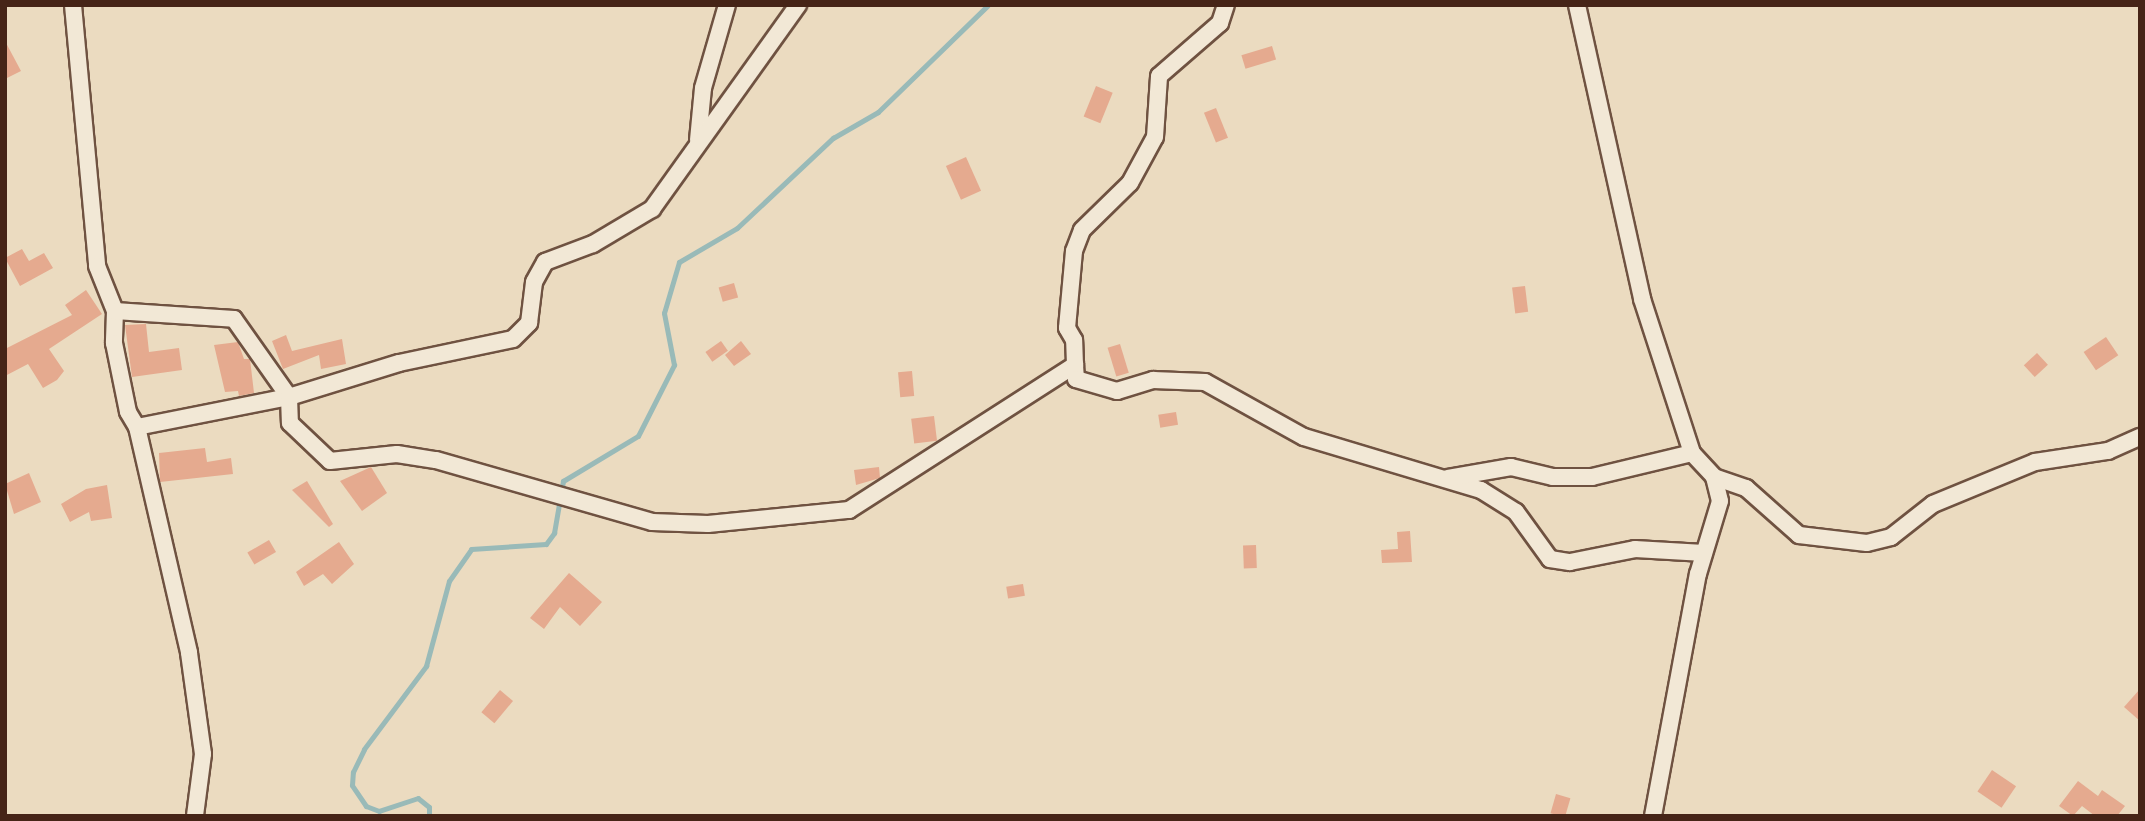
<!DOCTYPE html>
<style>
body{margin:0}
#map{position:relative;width:2145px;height:821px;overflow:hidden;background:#ebdbc0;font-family:"Libre Caslon Text",serif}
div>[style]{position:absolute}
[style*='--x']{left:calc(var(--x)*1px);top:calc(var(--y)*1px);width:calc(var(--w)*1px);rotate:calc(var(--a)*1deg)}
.stream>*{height:5px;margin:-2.5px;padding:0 2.5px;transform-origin:2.5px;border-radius:2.5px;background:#99bab8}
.building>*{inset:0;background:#e5aa8f;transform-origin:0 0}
.roads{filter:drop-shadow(2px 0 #6f5241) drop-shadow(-2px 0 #6f5241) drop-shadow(0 2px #6f5241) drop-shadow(0 -2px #6f5241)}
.minor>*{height:16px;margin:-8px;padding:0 8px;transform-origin:8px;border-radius:8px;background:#f2e8d6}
span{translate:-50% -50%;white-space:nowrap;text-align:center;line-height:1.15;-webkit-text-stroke:6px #f2e8d6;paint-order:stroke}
.frame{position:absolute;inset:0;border:7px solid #462417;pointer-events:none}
</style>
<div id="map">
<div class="stream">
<i style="--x:429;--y:816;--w:9;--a:-90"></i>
<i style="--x:429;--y:807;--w:14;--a:-141"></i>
<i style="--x:418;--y:798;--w:41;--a:161.6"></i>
<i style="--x:379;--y:811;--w:14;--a:-159"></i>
<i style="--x:366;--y:806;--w:25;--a:-124"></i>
<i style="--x:352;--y:785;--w:13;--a:-86"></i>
<i style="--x:353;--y:772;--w:25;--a:-64"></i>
<i style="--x:364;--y:749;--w:104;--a:-53.2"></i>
<i style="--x:426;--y:666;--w:88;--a:-74.9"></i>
<i style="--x:449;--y:581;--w:39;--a:-55"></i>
<i style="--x:471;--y:549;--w:75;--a:-3.8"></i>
<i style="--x:546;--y:544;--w:14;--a:-54"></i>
<i style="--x:554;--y:533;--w:53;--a:-80.2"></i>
<i style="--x:563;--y:481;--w:87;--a:-31"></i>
<i style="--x:638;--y:436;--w:80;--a:-63.1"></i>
<i style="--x:674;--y:365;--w:53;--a:-100.9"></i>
<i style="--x:664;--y:313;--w:53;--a:-73.6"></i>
<i style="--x:679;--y:262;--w:67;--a:-30.4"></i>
<i style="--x:737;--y:228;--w:132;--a:-43.2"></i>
<i style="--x:833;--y:138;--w:52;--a:-30"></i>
<i style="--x:878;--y:112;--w:153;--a:-44.2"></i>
</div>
<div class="building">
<i style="clip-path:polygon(5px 41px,21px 71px,5px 79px)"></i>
<i style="left:1272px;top:46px;width:14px;height:32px;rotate:73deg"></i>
<i style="left:1096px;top:86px;width:18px;height:33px;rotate:22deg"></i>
<i style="left:1216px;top:108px;width:32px;height:13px;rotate:68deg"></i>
<i style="left:966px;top:157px;width:37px;height:22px;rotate:66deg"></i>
<i style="clip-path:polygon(22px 249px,29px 261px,44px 253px,53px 268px,20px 286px,5px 258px)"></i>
<i style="left:734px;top:283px;width:15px;height:16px;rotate:74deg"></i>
<i style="left:1525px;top:286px;width:26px;height:13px;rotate:83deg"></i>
<i style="clip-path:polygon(86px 290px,102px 314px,49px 349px,64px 371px,57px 380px,43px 388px,28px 364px,5px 376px,5px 349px,72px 315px,65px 305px)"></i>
<i style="clip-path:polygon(146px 324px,149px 352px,179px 348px,182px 370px,132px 377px,125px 325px)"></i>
<i style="clip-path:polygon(286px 335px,292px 351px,342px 339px,346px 364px,321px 369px,319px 355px,283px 369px,272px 341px)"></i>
<i style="left:2106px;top:337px;width:22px;height:27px;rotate:56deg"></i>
<i style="left:721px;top:341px;width:12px;height:19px;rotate:55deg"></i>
<i style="clip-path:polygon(741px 341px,751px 354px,734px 366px,725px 355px)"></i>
<i style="clip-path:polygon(238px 342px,244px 359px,250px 359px,254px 393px,239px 396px,238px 391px,225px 392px,214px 345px)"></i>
<i style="left:1120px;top:344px;width:30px;height:13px;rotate:73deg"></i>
<i style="left:2037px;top:353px;width:16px;height:18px;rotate:47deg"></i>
<i style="left:912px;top:371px;width:25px;height:14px;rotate:85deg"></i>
<i style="left:1176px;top:412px;width:13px;height:18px;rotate:81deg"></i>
<i style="left:934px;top:416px;width:25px;height:23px;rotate:83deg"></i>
<i style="clip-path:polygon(205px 448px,207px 462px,231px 458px,233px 474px,160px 482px,159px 453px)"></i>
<i style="clip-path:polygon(371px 467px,387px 493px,362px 511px,340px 481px)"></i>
<i style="clip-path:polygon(879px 467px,880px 478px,856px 485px,854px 470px)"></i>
<i style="clip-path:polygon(29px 473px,41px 502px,14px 514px,5px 484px)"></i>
<i style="clip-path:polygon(307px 481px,333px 524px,329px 527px,292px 490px)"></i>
<i style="clip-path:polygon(107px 485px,112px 518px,91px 521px,89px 512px,70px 522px,61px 504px,86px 489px)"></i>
<i style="clip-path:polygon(1410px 531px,1412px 562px,1382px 563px,1381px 550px,1398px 549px,1397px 532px)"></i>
<i style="left:269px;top:540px;width:14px;height:25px;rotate:60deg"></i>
<i style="clip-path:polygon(339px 542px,354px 564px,332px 584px,323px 574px,304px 586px,296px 572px)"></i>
<i style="left:1256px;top:545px;width:23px;height:13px;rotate:88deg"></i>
<i style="clip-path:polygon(569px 573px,602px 602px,580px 626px,560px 607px,544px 629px,530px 618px)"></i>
<i style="left:1023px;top:584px;width:12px;height:17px;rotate:81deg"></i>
<i style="clip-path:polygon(2140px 689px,2140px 721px,2124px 707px)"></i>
<i style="left:500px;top:690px;width:17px;height:29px;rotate:40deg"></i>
<i style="left:1992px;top:770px;width:29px;height:26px;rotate:34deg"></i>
<i style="clip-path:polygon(2078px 781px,2098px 796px,2102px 790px,2125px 806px,2117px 816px,2095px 816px,2082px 806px,2073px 816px,2059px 806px)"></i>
<i style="left:1556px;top:794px;width:15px;height:20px;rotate:16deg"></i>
</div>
<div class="roads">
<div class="minor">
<i style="--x:73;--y:5;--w:262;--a:84.7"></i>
<i style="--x:97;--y:266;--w:48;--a:68.2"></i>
<i style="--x:115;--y:311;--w:32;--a:92"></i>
<i style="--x:114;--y:343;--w:70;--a:78.5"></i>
<i style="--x:128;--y:412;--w:17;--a:59"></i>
<i style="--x:137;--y:427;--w:232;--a:77"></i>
<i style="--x:189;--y:653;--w:102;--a:82.1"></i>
<i style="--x:203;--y:754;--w:63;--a:97.4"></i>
<i style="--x:1577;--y:5;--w:301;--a:77.5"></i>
<i style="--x:1642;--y:299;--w:162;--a:72"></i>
<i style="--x:1692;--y:453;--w:33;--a:47"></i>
<i style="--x:1714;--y:477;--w:34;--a:19"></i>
<i style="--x:1746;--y:488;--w:71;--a:41.6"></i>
<i style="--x:1799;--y:535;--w:68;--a:6.7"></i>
<i style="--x:1867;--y:543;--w:25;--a:-14"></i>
<i style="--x:1891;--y:537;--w:53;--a:-38.2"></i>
<i style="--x:1933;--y:504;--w:110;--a:-22.4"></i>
<i style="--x:2035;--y:462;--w:74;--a:-8.6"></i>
<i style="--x:2108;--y:451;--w:35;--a:-24"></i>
<i style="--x:698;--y:140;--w:52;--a:-84.5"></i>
<i style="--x:703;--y:88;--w:86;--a:-73.9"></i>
<i style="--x:115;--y:311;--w:119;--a:3.8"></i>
<i style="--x:234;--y:319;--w:95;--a:54.8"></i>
<i style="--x:289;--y:397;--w:26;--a:88"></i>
<i style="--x:290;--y:423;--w:55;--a:43.5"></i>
<i style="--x:330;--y:461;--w:67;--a:-6"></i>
<i style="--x:397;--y:454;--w:39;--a:9"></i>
<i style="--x:436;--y:460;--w:225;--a:16"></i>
<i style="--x:652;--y:522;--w:56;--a:2"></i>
<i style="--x:708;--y:524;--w:142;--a:-5.7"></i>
<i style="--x:849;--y:510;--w:269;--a:-32.7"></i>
<i style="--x:1075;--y:365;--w:25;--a:-92"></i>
<i style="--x:1074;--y:340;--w:14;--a:-120"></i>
<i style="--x:1067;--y:328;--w:77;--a:-84.8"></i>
<i style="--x:1074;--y:251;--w:22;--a:-69"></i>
<i style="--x:1082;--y:230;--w:67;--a:-44.4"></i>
<i style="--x:1130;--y:183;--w:52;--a:-61.5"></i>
<i style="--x:1155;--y:137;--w:61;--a:-86.2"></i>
<i style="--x:1159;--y:76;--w:81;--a:-41"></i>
<i style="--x:1220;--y:23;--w:19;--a:-72"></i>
<i style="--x:1075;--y:365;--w:14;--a:86"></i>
<i style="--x:1076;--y:379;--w:43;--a:16.3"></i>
<i style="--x:1117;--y:391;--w:38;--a:-17"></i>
<i style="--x:1153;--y:380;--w:52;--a:2.2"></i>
<i style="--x:1205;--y:382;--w:113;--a:29.1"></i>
<i style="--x:1304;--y:437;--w:185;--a:16.7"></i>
<i style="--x:1481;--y:490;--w:41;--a:32.2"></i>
<i style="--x:1516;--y:512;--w:58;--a:54.1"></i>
<i style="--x:1550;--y:559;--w:20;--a:9"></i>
<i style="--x:1570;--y:562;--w:66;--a:-11.3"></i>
<i style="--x:1635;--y:549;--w:69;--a:3.3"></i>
<i style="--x:137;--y:427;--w:155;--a:-11.2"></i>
<i style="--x:289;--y:397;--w:115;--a:-17.2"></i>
<i style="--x:399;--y:363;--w:116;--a:-11.9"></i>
<i style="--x:513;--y:339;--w:23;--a:-45"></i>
<i style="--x:529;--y:323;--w:41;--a:-83"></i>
<i style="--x:534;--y:282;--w:23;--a:-61"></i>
<i style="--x:545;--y:262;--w:51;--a:-20.6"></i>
<i style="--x:593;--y:244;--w:69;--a:-30.7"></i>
<i style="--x:652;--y:209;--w:251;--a:-54.4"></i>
<i style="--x:1448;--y:478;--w:64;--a:-9.9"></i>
<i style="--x:1511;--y:467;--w:43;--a:13.4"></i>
<i style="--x:1553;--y:477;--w:39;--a:0"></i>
<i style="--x:1592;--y:477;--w:103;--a:-13.5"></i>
<i style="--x:1653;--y:816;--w:246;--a:-79.5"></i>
<i style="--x:1698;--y:574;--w:76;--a:-73.2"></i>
<i style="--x:1720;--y:501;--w:25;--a:-104"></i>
</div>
</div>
<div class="frame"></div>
</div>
